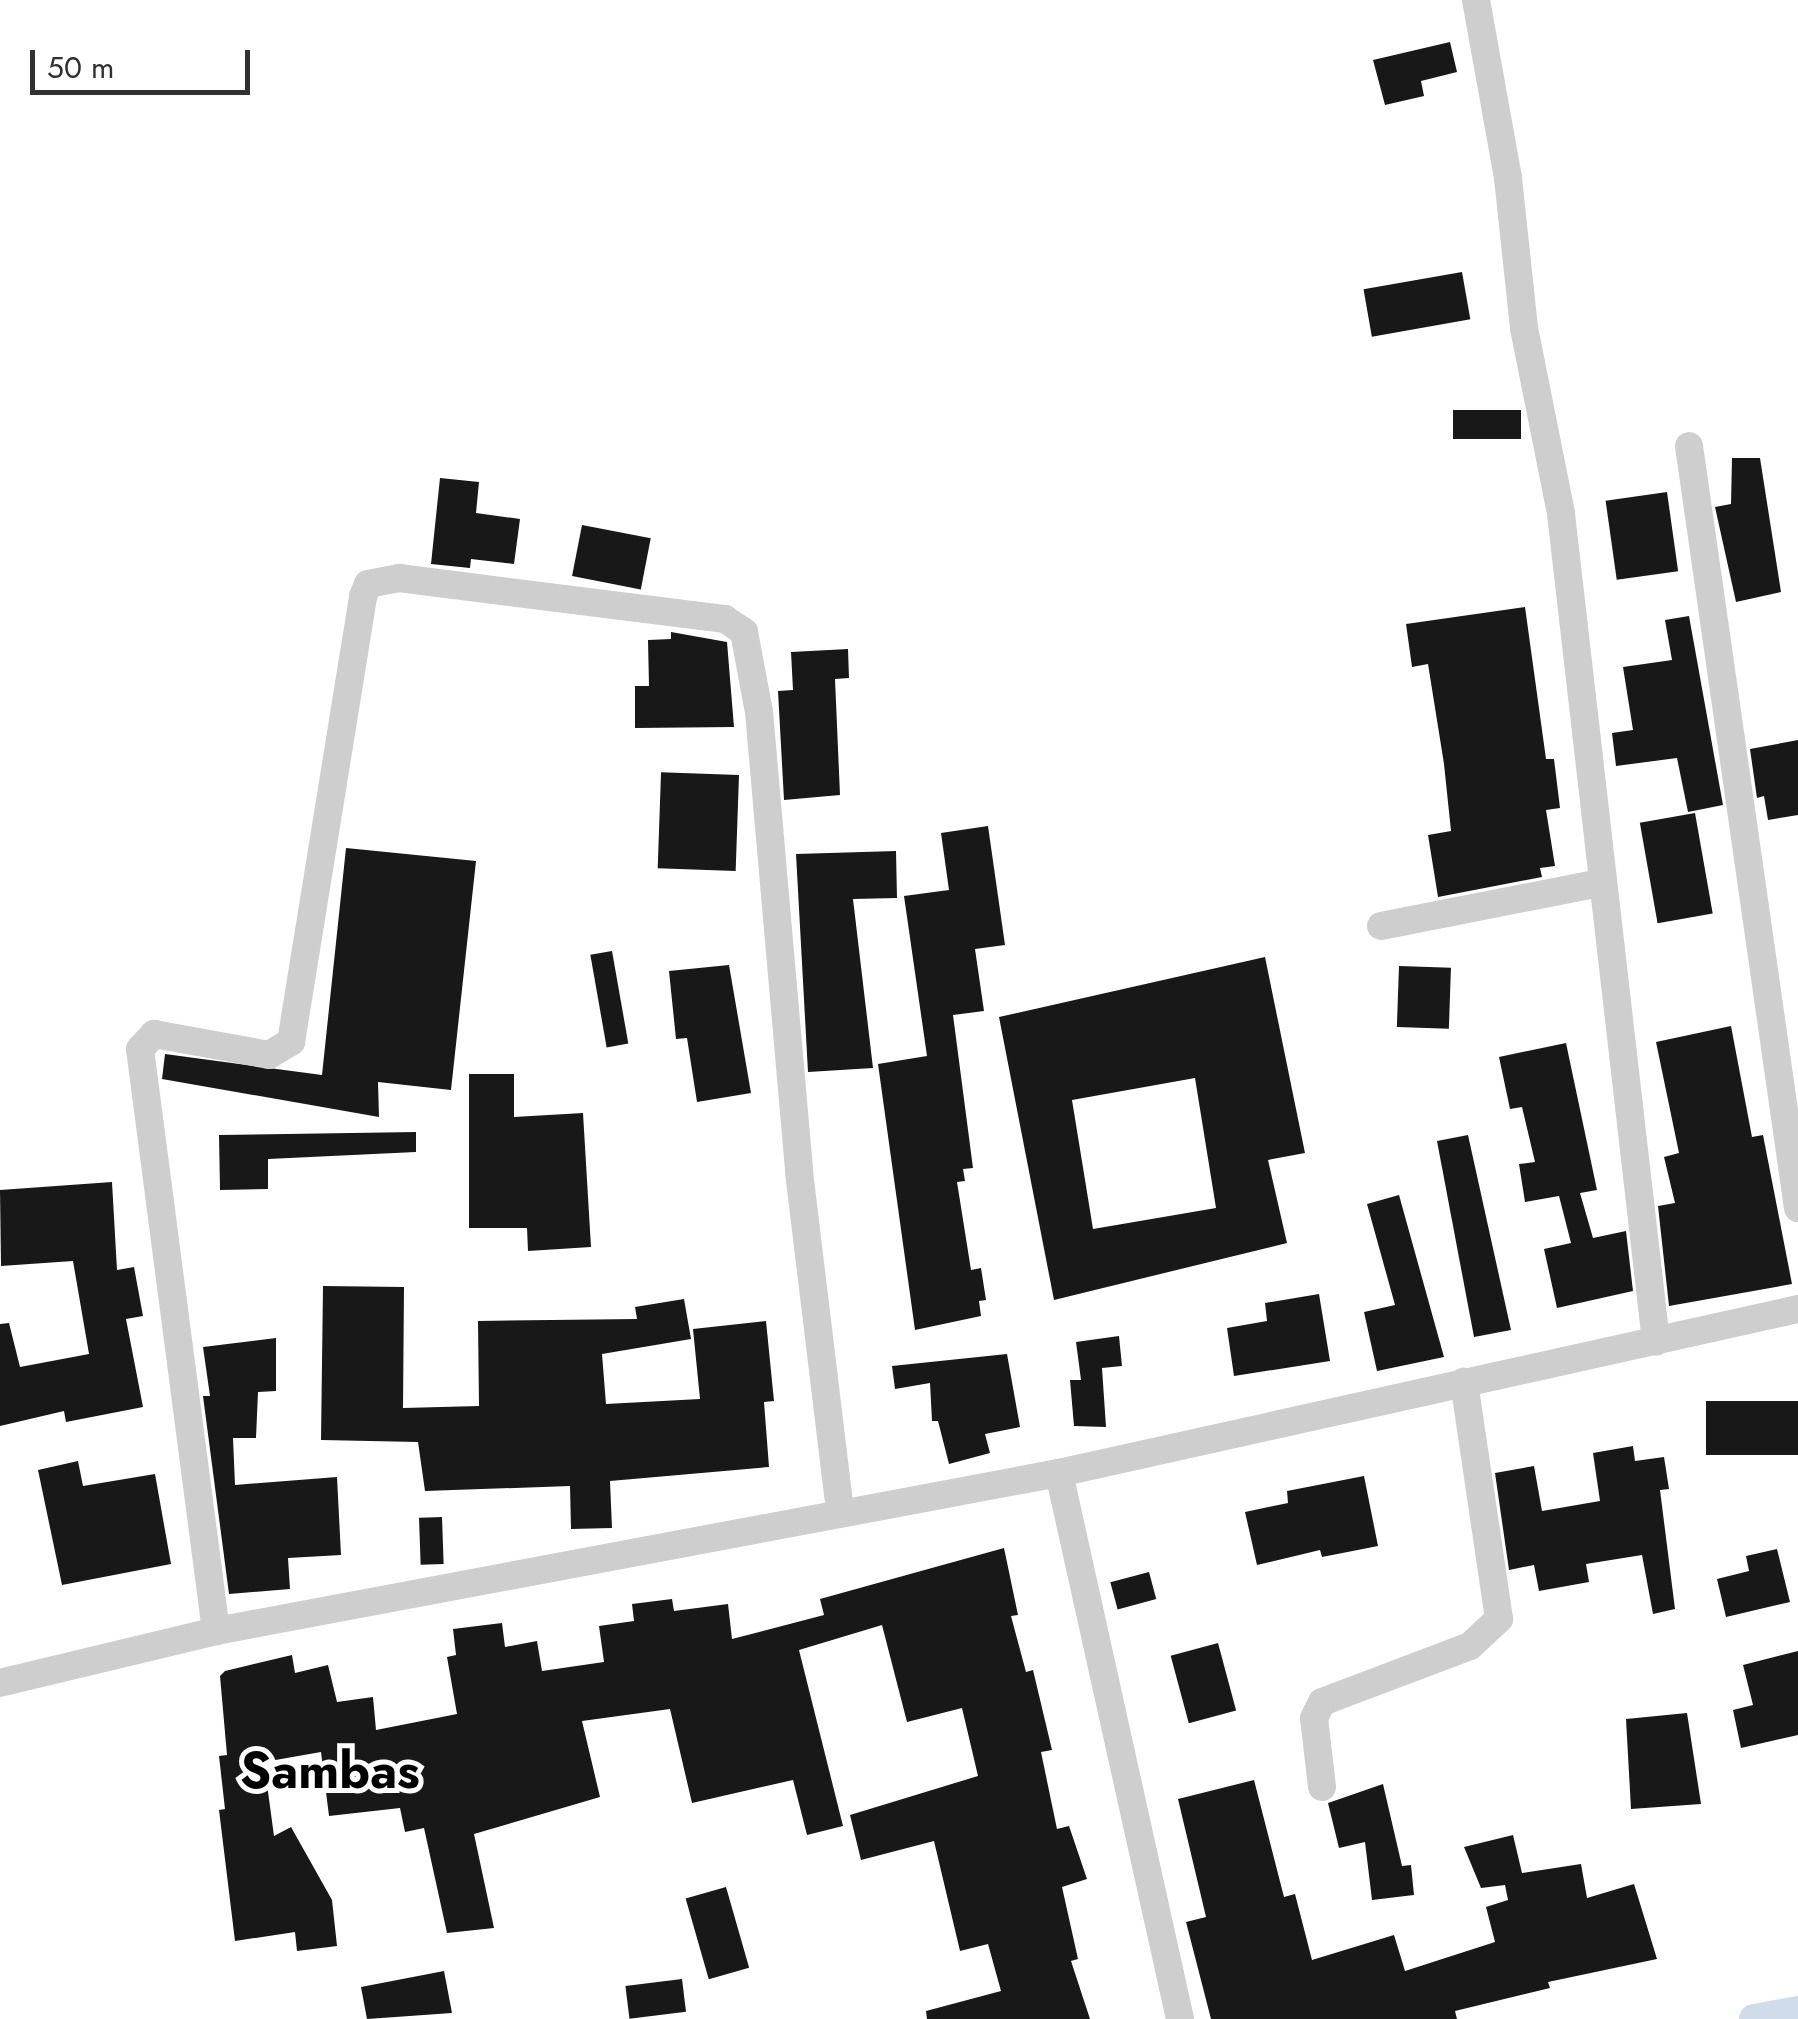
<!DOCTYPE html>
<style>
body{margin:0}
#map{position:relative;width:1798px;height:2019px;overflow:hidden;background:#fff;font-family:Jost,sans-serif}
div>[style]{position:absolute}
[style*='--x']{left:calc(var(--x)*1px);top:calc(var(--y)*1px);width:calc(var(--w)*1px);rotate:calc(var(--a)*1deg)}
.canal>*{height:30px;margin:-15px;padding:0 15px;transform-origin:15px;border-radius:15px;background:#d0dce9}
.building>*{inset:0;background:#181818;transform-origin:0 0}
.street>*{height:28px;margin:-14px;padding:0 14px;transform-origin:14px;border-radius:14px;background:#cecece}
span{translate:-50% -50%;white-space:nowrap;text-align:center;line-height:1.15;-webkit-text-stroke:10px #fff;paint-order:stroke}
.district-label{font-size:50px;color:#000;font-weight:700}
.scale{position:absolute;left:30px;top:50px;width:220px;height:45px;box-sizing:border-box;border:5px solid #313131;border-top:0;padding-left:12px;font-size:30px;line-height:35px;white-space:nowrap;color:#313131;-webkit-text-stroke:8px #fff;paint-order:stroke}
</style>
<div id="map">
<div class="canal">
<i style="--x:1754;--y:2019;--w:45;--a:-10.3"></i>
</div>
<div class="building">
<i style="clip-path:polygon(1450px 42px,1457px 72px,1421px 81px,1424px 96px,1385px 105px,1373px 60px)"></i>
<i style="left:1462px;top:272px;width:48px;height:100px;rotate:80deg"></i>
<i style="left:1453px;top:410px;width:68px;height:29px"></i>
<i style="clip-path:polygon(1732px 458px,1760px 458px,1781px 592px,1736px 602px,1715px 507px,1731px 504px)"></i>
<i style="clip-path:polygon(440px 478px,479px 482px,476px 513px,520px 519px,514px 564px,471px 559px,470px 568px,431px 564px)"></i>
<i style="left:1667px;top:492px;width:80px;height:62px;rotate:82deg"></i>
<i style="left:582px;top:525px;width:70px;height:52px;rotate:11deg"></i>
<i style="clip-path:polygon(1525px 607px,1546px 759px,1554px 759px,1560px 808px,1546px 810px,1555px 866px,1540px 868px,1542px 877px,1438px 897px,1428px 835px,1451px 831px,1444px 764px,1428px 664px,1412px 667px,1406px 624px)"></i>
<i style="clip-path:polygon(1689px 616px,1723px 805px,1688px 812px,1677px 758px,1616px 766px,1612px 733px,1633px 730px,1623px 667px,1672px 660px,1665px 620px)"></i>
<i style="clip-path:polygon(671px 632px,727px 642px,734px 727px,635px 728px,635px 686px,649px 686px,648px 640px,671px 639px)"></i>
<i style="clip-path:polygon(848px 649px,849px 678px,835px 679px,840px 795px,784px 800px,778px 691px,793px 690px,791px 652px)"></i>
<i style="clip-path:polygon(1798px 740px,1798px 815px,1768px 820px,1764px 796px,1757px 798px,1750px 749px)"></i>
<i style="left:739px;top:775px;width:96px;height:78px;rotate:92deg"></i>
<i style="left:1695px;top:813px;width:102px;height:56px;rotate:80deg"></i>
<i style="clip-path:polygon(988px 826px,1005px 945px,975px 949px,984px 1011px,953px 1015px,973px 1168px,963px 1169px,965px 1181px,957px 1182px,971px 1270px,981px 1268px,986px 1300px,979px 1301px,981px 1316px,915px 1330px,878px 1064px,927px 1056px,904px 896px,949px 890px,941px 833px)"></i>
<i style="clip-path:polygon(346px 848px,476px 861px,451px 1090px,378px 1082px,379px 1117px,162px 1079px,165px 1054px,322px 1075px)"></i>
<i style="clip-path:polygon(896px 851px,897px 898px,853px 899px,873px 1068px,808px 1072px,796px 854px)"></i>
<i style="left:612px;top:951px;width:94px;height:22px;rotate:80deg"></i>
<i style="clip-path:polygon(evenodd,1265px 957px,1305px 1153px,1268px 1160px,1287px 1243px,1054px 1300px,999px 1017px,1265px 957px,1195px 1078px,1216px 1208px,1093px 1229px,1072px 1100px,1195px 1078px)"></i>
<i style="clip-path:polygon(729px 965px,751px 1093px,697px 1102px,687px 1038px,676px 1039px,669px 971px)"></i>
<i style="left:1399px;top:966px;width:52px;height:61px;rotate:2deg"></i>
<i style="clip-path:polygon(1731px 1026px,1752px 1137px,1763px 1135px,1792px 1284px,1669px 1306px,1658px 1206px,1675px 1203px,1664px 1157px,1679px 1153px,1656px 1042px)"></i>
<i style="clip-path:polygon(1566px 1043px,1597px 1190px,1580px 1193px,1593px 1238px,1626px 1231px,1633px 1291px,1557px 1308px,1544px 1249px,1571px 1243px,1559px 1196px,1525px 1202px,1519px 1164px,1535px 1162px,1522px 1107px,1510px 1109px,1499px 1057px)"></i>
<i style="clip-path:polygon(469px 1074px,514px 1074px,514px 1117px,583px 1113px,591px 1247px,528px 1251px,527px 1228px,469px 1228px)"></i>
<i style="clip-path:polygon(416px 1132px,416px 1152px,268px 1159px,268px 1189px,220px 1190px,219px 1135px)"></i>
<i style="clip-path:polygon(1468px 1135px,1511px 1330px,1474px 1337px,1437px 1141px)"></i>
<i style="clip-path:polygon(112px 1182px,117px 1270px,134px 1267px,143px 1316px,126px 1319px,143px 1407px,66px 1422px,64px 1411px,0 1426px,0 1324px,9px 1323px,20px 1367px,89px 1354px,73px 1261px,1px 1266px,0 1190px)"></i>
<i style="clip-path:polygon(1399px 1195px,1444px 1357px,1377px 1371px,1364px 1312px,1395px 1305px,1367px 1204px)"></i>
<i style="clip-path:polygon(323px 1286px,404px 1287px,403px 1408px,479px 1406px,478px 1321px,637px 1319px,635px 1307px,684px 1299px,691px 1339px,602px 1354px,606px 1404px,700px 1399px,693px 1329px,766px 1321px,774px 1401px,764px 1402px,769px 1467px,610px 1481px,612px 1528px,571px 1529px,570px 1486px,425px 1491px,418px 1442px,321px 1440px)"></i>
<i style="clip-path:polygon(1319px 1294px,1330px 1361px,1234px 1376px,1227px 1328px,1267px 1321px,1265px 1303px)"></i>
<i style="clip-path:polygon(1119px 1336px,1122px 1366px,1102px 1368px,1106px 1427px,1074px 1426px,1070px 1380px,1081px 1380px,1076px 1342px)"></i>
<i style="clip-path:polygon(276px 1338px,276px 1391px,258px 1392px,256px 1438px,233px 1438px,235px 1485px,337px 1477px,341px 1555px,288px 1558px,290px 1589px,229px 1594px,203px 1396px,210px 1396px,203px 1347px)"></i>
<i style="clip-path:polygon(1007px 1354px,1020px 1427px,985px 1434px,990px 1453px,949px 1464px,938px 1421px,932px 1421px,930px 1383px,895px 1389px,892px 1366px)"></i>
<i style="left:1798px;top:1401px;width:54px;height:92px;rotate:90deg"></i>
<i style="clip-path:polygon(1633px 1446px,1635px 1461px,1664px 1457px,1669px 1489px,1660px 1490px,1675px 1609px,1653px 1614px,1642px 1555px,1586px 1564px,1589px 1582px,1539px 1591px,1534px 1565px,1509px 1570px,1495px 1473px,1534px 1466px,1542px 1511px,1600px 1501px,1593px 1453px)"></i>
<i style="clip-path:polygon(78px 1461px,83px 1486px,155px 1474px,171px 1564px,62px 1585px,38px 1470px)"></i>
<i style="clip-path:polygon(1364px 1476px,1378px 1546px,1322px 1557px,1320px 1550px,1257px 1565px,1245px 1512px,1288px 1503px,1287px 1491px)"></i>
<i style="left:442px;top:1517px;width:47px;height:23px;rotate:88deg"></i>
<i style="clip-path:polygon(1004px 1548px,1018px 1615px,1011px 1616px,1026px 1672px,1033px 1670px,1052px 1750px,1041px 1752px,1057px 1829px,1069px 1826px,1087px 1879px,1062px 1887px,1078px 1959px,1071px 1961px,1090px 2019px,927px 2019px,926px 2011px,1001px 1991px,988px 1944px,960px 1951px,934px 1841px,861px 1860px,850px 1815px,978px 1776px,962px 1708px,907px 1722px,882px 1625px,799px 1650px,843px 1826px,807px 1835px,793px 1780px,692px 1803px,670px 1709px,582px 1721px,600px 1797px,474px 1834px,494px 1928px,447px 1933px,424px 1828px,405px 1832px,400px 1808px,329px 1816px,321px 1752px,264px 1762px,274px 1836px,291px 1827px,332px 1900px,337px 1946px,297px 1951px,295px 1932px,235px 1941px,219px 1810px,225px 1809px,219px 1756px,227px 1755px,220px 1676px,225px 1671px,292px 1655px,295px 1673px,328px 1665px,337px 1702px,373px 1697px,376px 1730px,457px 1714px,447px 1657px,456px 1655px,453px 1629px,502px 1623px,505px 1647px,537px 1641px,542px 1671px,604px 1662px,599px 1626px,634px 1621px,632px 1604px,672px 1599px,674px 1611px,728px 1604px,732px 1639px,824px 1615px,820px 1599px)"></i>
<i style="clip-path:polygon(1777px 1549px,1790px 1602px,1726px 1617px,1717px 1579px,1749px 1571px,1746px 1556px)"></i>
<i style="left:1149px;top:1572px;width:28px;height:40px;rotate:75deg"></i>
<i style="left:1218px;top:1643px;width:70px;height:49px;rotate:75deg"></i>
<i style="clip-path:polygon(1798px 1651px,1798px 1735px,1741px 1748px,1733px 1710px,1753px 1705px,1743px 1665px)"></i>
<i style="clip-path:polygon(1687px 1713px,1701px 1804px,1631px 1809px,1626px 1719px)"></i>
<i style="clip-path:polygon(1254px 1780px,1284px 1897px,1295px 1894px,1312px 1960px,1394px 1935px,1405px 1971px,1495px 1942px,1486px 1907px,1508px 1900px,1505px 1885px,1481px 1888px,1464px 1847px,1513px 1835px,1522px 1873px,1581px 1864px,1587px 1898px,1634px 1884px,1657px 1959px,1548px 1982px,1550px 1988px,1455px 2011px,1457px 2019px,1211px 2019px,1186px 1922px,1206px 1917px,1178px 1799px)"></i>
<i style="clip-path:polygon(1383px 1784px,1402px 1866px,1411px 1865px,1414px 1895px,1372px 1900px,1365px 1842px,1339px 1848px,1328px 1803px)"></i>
<i style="left:726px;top:1887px;width:84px;height:42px;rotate:74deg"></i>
<i style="clip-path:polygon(444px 1971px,452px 2013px,367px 2019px,361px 1987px)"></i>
<i style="left:682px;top:1979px;width:33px;height:57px;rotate:83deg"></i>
</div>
<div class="street">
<i style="--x:1476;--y:0;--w:181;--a:79.8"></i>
<i style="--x:1508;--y:178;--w:151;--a:83.9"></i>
<i style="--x:1524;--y:328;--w:190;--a:78.7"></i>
<i style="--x:1561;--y:514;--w:833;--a:83.45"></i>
<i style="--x:1689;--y:446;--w:770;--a:81.86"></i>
<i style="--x:1381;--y:926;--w:223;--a:-11.1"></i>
<i style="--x:1059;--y:1473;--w:559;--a:77.5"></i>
<i style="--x:216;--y:1631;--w:587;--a:-97.44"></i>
<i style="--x:140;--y:1049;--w:21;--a:-47"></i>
<i style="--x:154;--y:1034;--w:117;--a:10.3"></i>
<i style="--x:269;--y:1055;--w:26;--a:-31"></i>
<i style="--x:291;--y:1042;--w:452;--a:-80.8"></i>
<i style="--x:363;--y:596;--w:13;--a:-67"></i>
<i style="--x:368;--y:584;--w:32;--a:-11"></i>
<i style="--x:399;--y:578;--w:329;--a:7.2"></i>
<i style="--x:725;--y:619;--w:23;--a:34"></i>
<i style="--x:744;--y:632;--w:81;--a:79.4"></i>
<i style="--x:759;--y:712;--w:462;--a:85"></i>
<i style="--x:799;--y:1172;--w:341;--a:83.1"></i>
<i style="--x:0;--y:1683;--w:222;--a:-13.5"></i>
<i style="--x:216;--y:1631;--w:858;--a:-10.62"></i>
<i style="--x:1059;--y:1473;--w:757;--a:-12.51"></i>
<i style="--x:1322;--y:1787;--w:69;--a:-96.6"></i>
<i style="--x:1314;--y:1718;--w:18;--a:-63"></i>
<i style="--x:1322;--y:1702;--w:158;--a:-20.7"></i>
<i style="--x:1470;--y:1646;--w:40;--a:-43"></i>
<i style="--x:1499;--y:1619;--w:240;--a:-98.4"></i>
</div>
<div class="district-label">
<span style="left:330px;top:1771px">Sambas</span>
</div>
<div class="scale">50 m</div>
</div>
